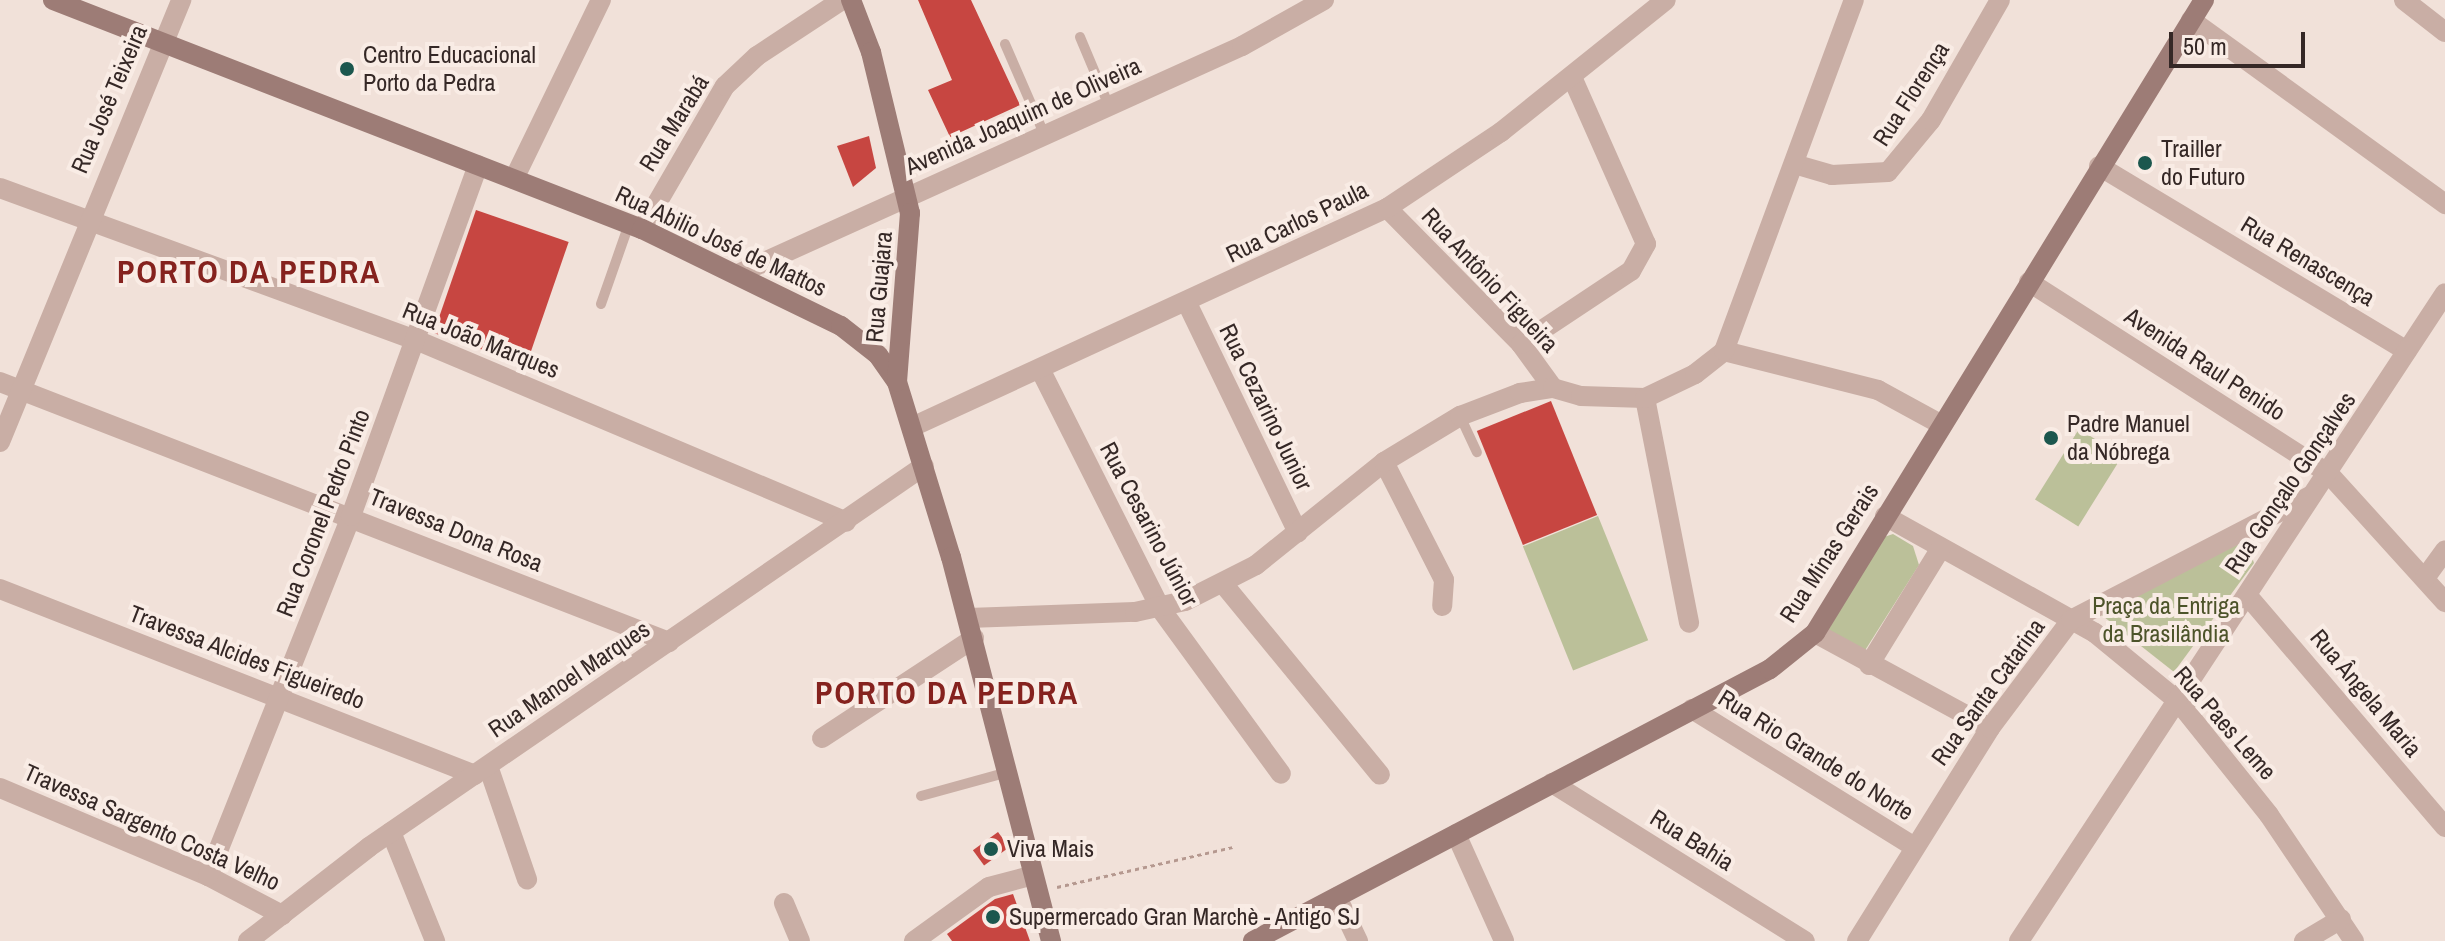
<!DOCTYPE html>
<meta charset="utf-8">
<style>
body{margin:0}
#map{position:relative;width:2445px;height:941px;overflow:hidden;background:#f1e1d9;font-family:"Archivo Narrow",sans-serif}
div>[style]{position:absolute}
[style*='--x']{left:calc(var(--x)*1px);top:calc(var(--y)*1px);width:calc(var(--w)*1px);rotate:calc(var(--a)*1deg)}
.green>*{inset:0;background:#bbc099;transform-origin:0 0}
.building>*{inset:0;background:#c74641;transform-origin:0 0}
.path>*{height:3px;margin-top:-1.5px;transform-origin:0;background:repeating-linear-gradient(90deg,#b5988f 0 4px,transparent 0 8px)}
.service>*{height:10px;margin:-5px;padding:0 5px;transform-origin:5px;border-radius:5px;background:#c9aea5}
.minor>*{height:20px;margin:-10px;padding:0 10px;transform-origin:10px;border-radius:10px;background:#c9aea5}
.tertiary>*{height:20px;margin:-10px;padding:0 10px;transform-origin:10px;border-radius:10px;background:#c9aea5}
.secondary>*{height:20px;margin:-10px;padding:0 10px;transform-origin:10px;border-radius:10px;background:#9d7c76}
.dots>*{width:22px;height:22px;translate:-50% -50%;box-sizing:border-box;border:4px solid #f9ece5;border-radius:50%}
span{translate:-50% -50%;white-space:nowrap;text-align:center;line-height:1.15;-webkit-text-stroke:8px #f9ece5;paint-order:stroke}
.poi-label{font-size:24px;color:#352826}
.left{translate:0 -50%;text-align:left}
.street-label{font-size:24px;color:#352826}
.park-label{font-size:24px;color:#4d542a}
.district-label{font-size:32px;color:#85221e;font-weight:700;letter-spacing:2px}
.scale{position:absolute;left:2169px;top:32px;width:136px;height:36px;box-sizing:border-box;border:4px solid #352826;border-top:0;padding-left:10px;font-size:24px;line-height:28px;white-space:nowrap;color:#352826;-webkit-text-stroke:6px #f9ece5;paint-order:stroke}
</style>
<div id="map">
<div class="green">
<i style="left:2079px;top:429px;width:51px;height:83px;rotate:32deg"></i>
<i style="left:1598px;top:516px;width:134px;height:81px;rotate:68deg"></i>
<i style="clip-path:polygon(1893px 534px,1913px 546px,1919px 565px,1864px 652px,1828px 630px,1884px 537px)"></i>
<i style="clip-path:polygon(2246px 540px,2254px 563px,2174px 672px,2099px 613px)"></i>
</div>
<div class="building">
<i style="clip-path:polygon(918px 0,971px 0,1020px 105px,950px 137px,928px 90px,952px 80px)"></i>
<i style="clip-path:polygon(869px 136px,876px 168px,853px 187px,837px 146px)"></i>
<i style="left:476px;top:210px;width:98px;height:130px;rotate:19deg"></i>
<i style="left:1551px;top:401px;width:123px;height:80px;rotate:68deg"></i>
<i style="left:998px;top:832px;width:19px;height:31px;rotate:54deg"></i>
<i style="clip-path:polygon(1013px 894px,1030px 941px,952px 941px,947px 934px,995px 899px)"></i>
</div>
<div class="path">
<i style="--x:1057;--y:887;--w:180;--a:-12.8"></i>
</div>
<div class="service">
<i style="--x:1080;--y:37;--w:75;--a:67.2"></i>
<i style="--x:1005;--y:44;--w:100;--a:66.5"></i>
<i style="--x:601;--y:304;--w:85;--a:-70.7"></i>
<i style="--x:1460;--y:416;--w:40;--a:65"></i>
<i style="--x:921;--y:796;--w:90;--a:-15.4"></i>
</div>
<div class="minor">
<i style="--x:2404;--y:0;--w:52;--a:38"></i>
<i style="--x:2191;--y:20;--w:314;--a:35.9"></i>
<i style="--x:1794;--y:164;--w:40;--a:16"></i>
<i style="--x:1832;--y:175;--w:56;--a:-3.1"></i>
<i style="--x:1888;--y:172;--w:67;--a:-50.4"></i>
<i style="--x:1931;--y:120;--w:138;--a:-60.1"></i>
<i style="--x:2099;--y:166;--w:359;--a:31"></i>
<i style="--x:514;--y:179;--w:199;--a:-64.1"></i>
<i style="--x:0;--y:188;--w:443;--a:20.1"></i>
<i style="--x:416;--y:340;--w:467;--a:22.9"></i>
<i style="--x:1387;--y:208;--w:191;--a:45.4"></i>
<i style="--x:1521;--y:344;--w:54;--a:54"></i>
<i style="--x:642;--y:229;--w:165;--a:-59.9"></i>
<i style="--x:725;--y:86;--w:44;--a:-43.2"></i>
<i style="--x:757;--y:56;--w:102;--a:-33.4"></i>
<i style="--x:2029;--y:282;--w:356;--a:32.6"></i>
<i style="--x:2329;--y:474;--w:173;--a:47.8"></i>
<i style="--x:1187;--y:303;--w:255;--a:64.2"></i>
<i style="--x:1521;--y:344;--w:132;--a:-33.6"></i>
<i style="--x:1631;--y:271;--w:31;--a:-61"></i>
<i style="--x:1646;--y:244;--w:183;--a:-113.9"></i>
<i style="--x:1724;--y:351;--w:159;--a:14.2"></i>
<i style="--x:1878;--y:390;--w:71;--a:28.7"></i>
<i style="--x:1040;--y:369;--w:267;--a:63.3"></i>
<i style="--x:1160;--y:608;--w:205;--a:53.9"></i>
<i style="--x:0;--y:382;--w:718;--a:21.24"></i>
<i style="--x:1645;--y:398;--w:229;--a:78.9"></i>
<i style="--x:912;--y:427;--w:523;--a:-24.75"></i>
<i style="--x:1387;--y:208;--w:137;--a:-33.7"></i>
<i style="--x:1501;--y:132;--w:211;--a:-38.7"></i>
<i style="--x:0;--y:442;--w:478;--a:-67.7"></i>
<i style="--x:1384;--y:462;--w:132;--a:63"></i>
<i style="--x:1444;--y:580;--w:26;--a:94"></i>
<i style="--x:1885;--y:516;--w:240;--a:29.1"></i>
<i style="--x:2095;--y:633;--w:106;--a:39.3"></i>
<i style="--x:2177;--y:700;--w:147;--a:51.3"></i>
<i style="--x:2269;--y:815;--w:152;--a:56"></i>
<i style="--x:2425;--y:578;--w:34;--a:-54"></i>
<i style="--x:1225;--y:586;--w:244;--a:50.6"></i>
<i style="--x:0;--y:589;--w:510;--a:21.38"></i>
<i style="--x:2247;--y:595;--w:305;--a:49.5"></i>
<i style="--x:968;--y:618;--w:167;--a:-2.1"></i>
<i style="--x:1135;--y:612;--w:51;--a:-12.4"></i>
<i style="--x:1185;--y:601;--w:80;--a:-26.9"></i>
<i style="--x:1256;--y:565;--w:164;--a:-38.8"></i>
<i style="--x:1384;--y:462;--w:89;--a:-31.2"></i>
<i style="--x:1460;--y:416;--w:64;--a:-21"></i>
<i style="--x:1520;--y:393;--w:33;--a:-9"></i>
<i style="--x:1553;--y:388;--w:29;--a:16"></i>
<i style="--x:1581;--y:396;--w:64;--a:1.8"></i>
<i style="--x:1645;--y:398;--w:55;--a:-25.6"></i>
<i style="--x:1695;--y:374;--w:37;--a:-38"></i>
<i style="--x:1724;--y:351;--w:374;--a:-69.7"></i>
<i style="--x:1815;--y:633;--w:199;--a:28.5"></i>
<i style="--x:1869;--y:665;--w:137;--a:-58.4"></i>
<i style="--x:1692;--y:709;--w:260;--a:31.8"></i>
<i style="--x:822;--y:738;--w:182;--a:-33.3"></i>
<i style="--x:488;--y:766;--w:120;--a:71"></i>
<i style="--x:1552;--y:783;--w:298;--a:32"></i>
<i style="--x:0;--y:788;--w:226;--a:22.9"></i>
<i style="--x:208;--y:876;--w:84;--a:27.8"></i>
<i style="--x:391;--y:832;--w:118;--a:68"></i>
<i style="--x:1456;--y:834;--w:117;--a:65.8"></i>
<i style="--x:208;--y:876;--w:387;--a:-68.3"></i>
<i style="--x:351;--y:516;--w:373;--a:-70.1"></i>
<i style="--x:1337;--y:897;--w:49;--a:64.5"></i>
<i style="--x:784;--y:903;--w:41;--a:67.2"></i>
<i style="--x:248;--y:941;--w:153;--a:-37.8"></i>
<i style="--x:369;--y:847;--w:673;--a:-34.47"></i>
<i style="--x:914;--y:941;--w:92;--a:-35.8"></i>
<i style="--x:989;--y:887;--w:42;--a:-15"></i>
<i style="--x:1857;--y:941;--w:251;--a:-58"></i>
<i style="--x:1990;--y:728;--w:135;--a:-53.1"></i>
<i style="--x:2071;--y:620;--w:269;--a:-27.4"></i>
<i style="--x:2019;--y:941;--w:775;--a:-56.68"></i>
<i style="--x:2304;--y:941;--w:43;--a:-30.7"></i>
</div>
<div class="tertiary">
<i style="--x:740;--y:273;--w:551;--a:-24.33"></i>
<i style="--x:1242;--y:46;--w:94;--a:-29.3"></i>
</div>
<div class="secondary">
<i style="--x:53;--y:0;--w:632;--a:21.25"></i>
<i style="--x:642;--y:229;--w:221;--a:26"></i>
<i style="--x:841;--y:326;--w:47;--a:38.1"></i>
<i style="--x:878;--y:355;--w:33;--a:55"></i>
<i style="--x:897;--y:382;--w:183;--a:72.9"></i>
<i style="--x:951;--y:557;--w:397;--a:75.4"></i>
<i style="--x:851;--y:0;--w:56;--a:69"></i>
<i style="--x:871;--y:52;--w:166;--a:76.4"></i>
<i style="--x:910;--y:213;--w:169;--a:94.4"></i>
<i style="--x:1253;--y:941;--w:584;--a:-27.75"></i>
<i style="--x:1770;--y:669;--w:58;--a:-38.7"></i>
<i style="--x:1815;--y:633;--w:743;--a:-58.43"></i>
</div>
<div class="dots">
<i style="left:347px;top:69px;background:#1c574e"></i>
<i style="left:2145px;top:163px;background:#1c574e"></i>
<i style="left:2051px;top:438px;background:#1c574e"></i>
<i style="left:991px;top:849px;background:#1c574e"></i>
<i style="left:993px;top:917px;background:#1c574e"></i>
</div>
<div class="poi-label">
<span class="left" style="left:363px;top:69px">Centro Educacional<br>Porto da Pedra</span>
<span class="left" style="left:2161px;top:163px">Trailler<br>do Futuro</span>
<span class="left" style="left:2067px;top:438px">Padre Manuel<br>da Nóbrega</span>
<span class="left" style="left:1007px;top:849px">Viva Mais</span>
<span class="left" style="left:1009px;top:917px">Supermercado Gran Marchè - Antigo SJ</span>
</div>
<div class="street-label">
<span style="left:1911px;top:94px;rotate:-57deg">Rua Florença</span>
<span style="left:109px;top:99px;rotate:-67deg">Rua José Teixeira</span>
<span style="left:1023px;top:116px;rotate:-24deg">Avenida Joaquim de Oliveira</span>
<span style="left:674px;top:123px;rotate:-58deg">Rua Marabá</span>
<span style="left:1297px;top:222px;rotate:-26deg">Rua Carlos Paula</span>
<span style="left:721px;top:241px;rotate:25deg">Rua Abilio José de Mattos</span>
<span style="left:2308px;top:261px;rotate:31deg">Rua Renascença</span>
<span style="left:1490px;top:280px;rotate:47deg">Rua Antônio Figueira</span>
<span style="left:879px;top:287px;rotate:-85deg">Rua Guajara</span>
<span style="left:481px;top:340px;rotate:22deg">Rua João Marques</span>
<span style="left:2205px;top:364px;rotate:33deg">Avenida Raul Penido</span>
<span style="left:1266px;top:407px;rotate:64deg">Rua Cezarino Junior</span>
<span style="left:2290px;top:483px;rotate:-56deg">Rua Gonçalo Gonçalves</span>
<span style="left:323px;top:513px;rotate:-69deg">Rua Coronel Pedro Pinto</span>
<span style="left:1149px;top:524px;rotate:62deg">Rua Cesarino Júnior</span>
<span style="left:456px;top:530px;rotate:22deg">Travessa Dona Rosa</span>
<span style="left:1829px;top:553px;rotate:-57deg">Rua Minas Gerais</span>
<span style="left:247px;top:657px;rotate:21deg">Travessa Alcides Figueiredo</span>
<span style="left:569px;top:679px;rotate:-34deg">Rua Manoel Marques</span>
<span style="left:1988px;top:692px;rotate:-54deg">Rua Santa Catarina</span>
<span style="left:2366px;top:693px;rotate:50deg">Rua Ângela Maria</span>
<span style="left:2225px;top:723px;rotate:49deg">Rua Paes Leme</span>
<span style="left:1816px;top:755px;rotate:32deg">Rua Rio Grande do Norte</span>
<span style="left:152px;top:827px;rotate:24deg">Travessa Sargento Costa Velho</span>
<span style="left:1692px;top:840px;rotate:32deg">Rua Bahia</span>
</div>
<div class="park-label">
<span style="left:2166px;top:620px">Praça da Entriga<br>da Brasilândia</span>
</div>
<div class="district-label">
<span style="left:249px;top:272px">PORTO DA PEDRA</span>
<span style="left:947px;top:693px">PORTO DA PEDRA</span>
</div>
<div class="scale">50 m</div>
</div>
